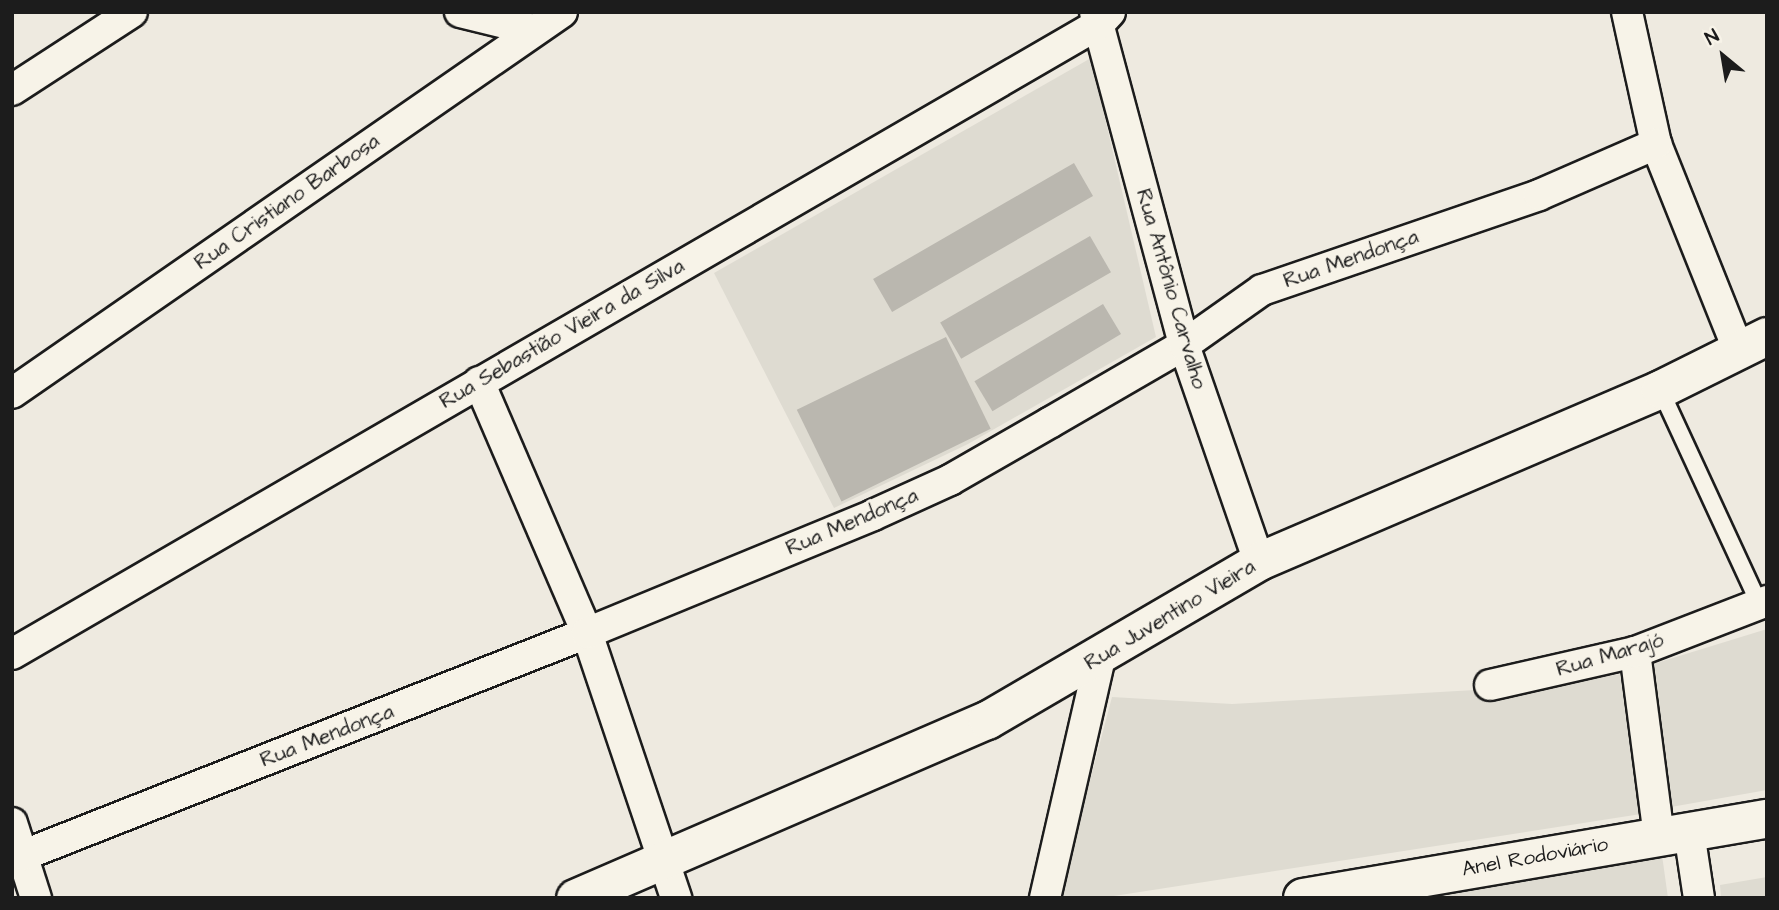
<!DOCTYPE html>
<meta charset="utf-8">
<style>
body{margin:0}
#map{position:relative;width:1779px;height:910px;overflow:hidden;background:#eeeae0;font-family:"Architects Daughter",sans-serif}
div>[style]{position:absolute}
[style*='--x']{left:calc(var(--x)*1px);top:calc(var(--y)*1px);width:calc(var(--w)*1px);rotate:calc(var(--a)*1deg)}
.built>*{inset:0;background:#dedbd1}
.building>*{inset:0;background:#bab7af;transform-origin:0 0}
.roads{filter:drop-shadow(2px 0 #1c1c1c) drop-shadow(-2px 0 #1c1c1c) drop-shadow(0 2px #1c1c1c) drop-shadow(0 -2px #1c1c1c)}
.service>*{height:16px;margin:-8px;padding:0 8px;transform-origin:8px;border-radius:8px;background:#f7f3e8}
.minor>*{height:30px;margin:-15px;padding:0 15px;transform-origin:15px;border-radius:15px;background:#f7f3e8}
.tertiary>*{height:37px;margin:-18.5px;padding:0 18.5px;transform-origin:18.5px;border-radius:18.5px;background:#f7f3e8}
.primary>*{height:38px;margin:-19px;padding:0 19px;transform-origin:19px;border-radius:19px;background:#f7f3e8}
span{translate:-50% -50%;white-space:nowrap;text-align:center;line-height:1.15;-webkit-text-stroke:5px #f7f3e8;paint-order:stroke}
.street-label{font-size:21px;color:#1c1c1c}
.frame{position:absolute;inset:0;border:14px solid #1c1c1c;pointer-events:none}
.north{position:absolute;left:1688px;top:21px;width:70px;height:70px;-webkit-text-stroke:5px #f7f3e8;paint-order:stroke;rotate:330deg;font-size:19px;font-weight:700;line-height:28px;text-align:center;color:#1c1c1c}
.north::after{content:'';display:block;margin:auto;width:24px;height:32px;background:#1c1c1c;clip-path:polygon(50% 0,100% 100%,50% 72%,0 100%)}
</style>
<div id="map">
<div class="built">
<i style="clip-path:polygon(1091px 58px,1156px 337px,968px 444px,834px 508px,714px 273px)"></i>
<i style="clip-path:polygon(1767px 629px,1767px 790px,1671px 807px,1637px 669px)"></i>
<i style="clip-path:polygon(1624px 674px,1641px 814px,1101px 898px,1059px 898px,1112px 697px,1232px 704px,1475px 690px)"></i>
<i style="clip-path:polygon(1662px 855px,1668px 898px,1420px 898px)"></i>
<i style="clip-path:polygon(1767px 877px,1767px 898px,1721px 898px,1720px 885px)"></i>
</div>
<div class="building">
<i style="left:1074px;top:163px;width:38px;height:232px;rotate:60deg"></i>
<i style="left:1090px;top:236px;width:42px;height:173px;rotate:60deg"></i>
<i style="left:1103px;top:304px;width:35px;height:150px;rotate:59deg"></i>
<i style="left:946px;top:337px;width:102px;height:166px;rotate:64deg"></i>
</div>
<div class="roads">
<div class="service">
<i style="--x:1660;--y:389;--w:236;--a:65.2"></i>
</div>
<div class="minor">
<i style="--x:460;--y:12;--w:76;--a:13.7"></i>
<i style="--x:1095;--y:12;--w:345;--a:75"></i>
<i style="--x:1184;--y:345;--w:229;--a:70.9"></i>
<i style="--x:1627;--y:12;--w:135;--a:77.6"></i>
<i style="--x:1656;--y:144;--w:223;--a:68.2"></i>
<i style="--x:12;--y:90;--w:143;--a:-33"></i>
<i style="--x:479;--y:382;--w:273;--a:66.7"></i>
<i style="--x:587;--y:633;--w:280;--a:71.4"></i>
<i style="--x:12;--y:393;--w:669;--a:-34.71"></i>
<i style="--x:1635;--y:652;--w:186;--a:82.6"></i>
<i style="--x:12;--y:654;--w:1256;--a:-30.1"></i>
<i style="--x:1099;--y:24;--w:16;--a:-47"></i>
<i style="--x:1490;--y:685;--w:149;--a:-12.8"></i>
<i style="--x:1635;--y:652;--w:142;--a:-21.1"></i>
<i style="--x:12;--y:823;--w:79;--a:72.3"></i>
<i style="--x:1689;--y:832;--w:67;--a:81.4"></i>
<i style="--x:24;--y:855;--w:605;--a:-21.52"></i>
<i style="--x:587;--y:633;--w:309;--a:-22.4"></i>
<i style="--x:873;--y:515;--w:85;--a:-24.4"></i>
<i style="--x:950;--y:480;--w:116;--a:-29.9"></i>
<i style="--x:1051;--y:422;--w:154;--a:-30.1"></i>
<i style="--x:1184;--y:345;--w:95;--a:-35.2"></i>
<i style="--x:1262;--y:290;--w:293;--a:-18.9"></i>
<i style="--x:1539;--y:195;--w:128;--a:-23.6"></i>
<i style="--x:1045;--y:898;--w:247;--a:-77.1"></i>
</div>
<div class="tertiary">
<i style="--x:575;--y:898;--w:449;--a:-23.4"></i>
<i style="--x:987;--y:720;--w:315;--a:-30.3"></i>
<i style="--x:1259;--y:561;--w:436;--a:-23.2"></i>
<i style="--x:1660;--y:389;--w:119;--a:-26.4"></i>
</div>
<div class="primary">
<i style="--x:1303;--y:898;--w:471;--a:-9.7"></i>
</div>
</div>
<div class="street-label">
<span style="left:287px;top:202px;rotate:-35deg">Rua Cristiano Barbosa</span>
<span style="left:1351px;top:259px;rotate:-19deg">Rua Mendonça</span>
<span style="left:1171px;top:289px;rotate:74deg">Rua Antônio Carvalho</span>
<span style="left:562px;top:334px;rotate:-30deg">Rua Sebastião Vieira da Silva</span>
<span style="left:852px;top:522px;rotate:-23deg">Rua Mendonça</span>
<span style="left:1170px;top:615px;rotate:-31deg">Rua Juventino Vieira</span>
<span style="left:1610px;top:655px;rotate:-16deg">Rua Marajó</span>
<span style="left:327px;top:736px;rotate:-21deg">Rua Mendonça</span>
<span style="left:1535px;top:857px;rotate:-10deg">Anel Rodoviário</span>
</div>
<div class="frame"></div>
<div class="north">N</div>
</div>
